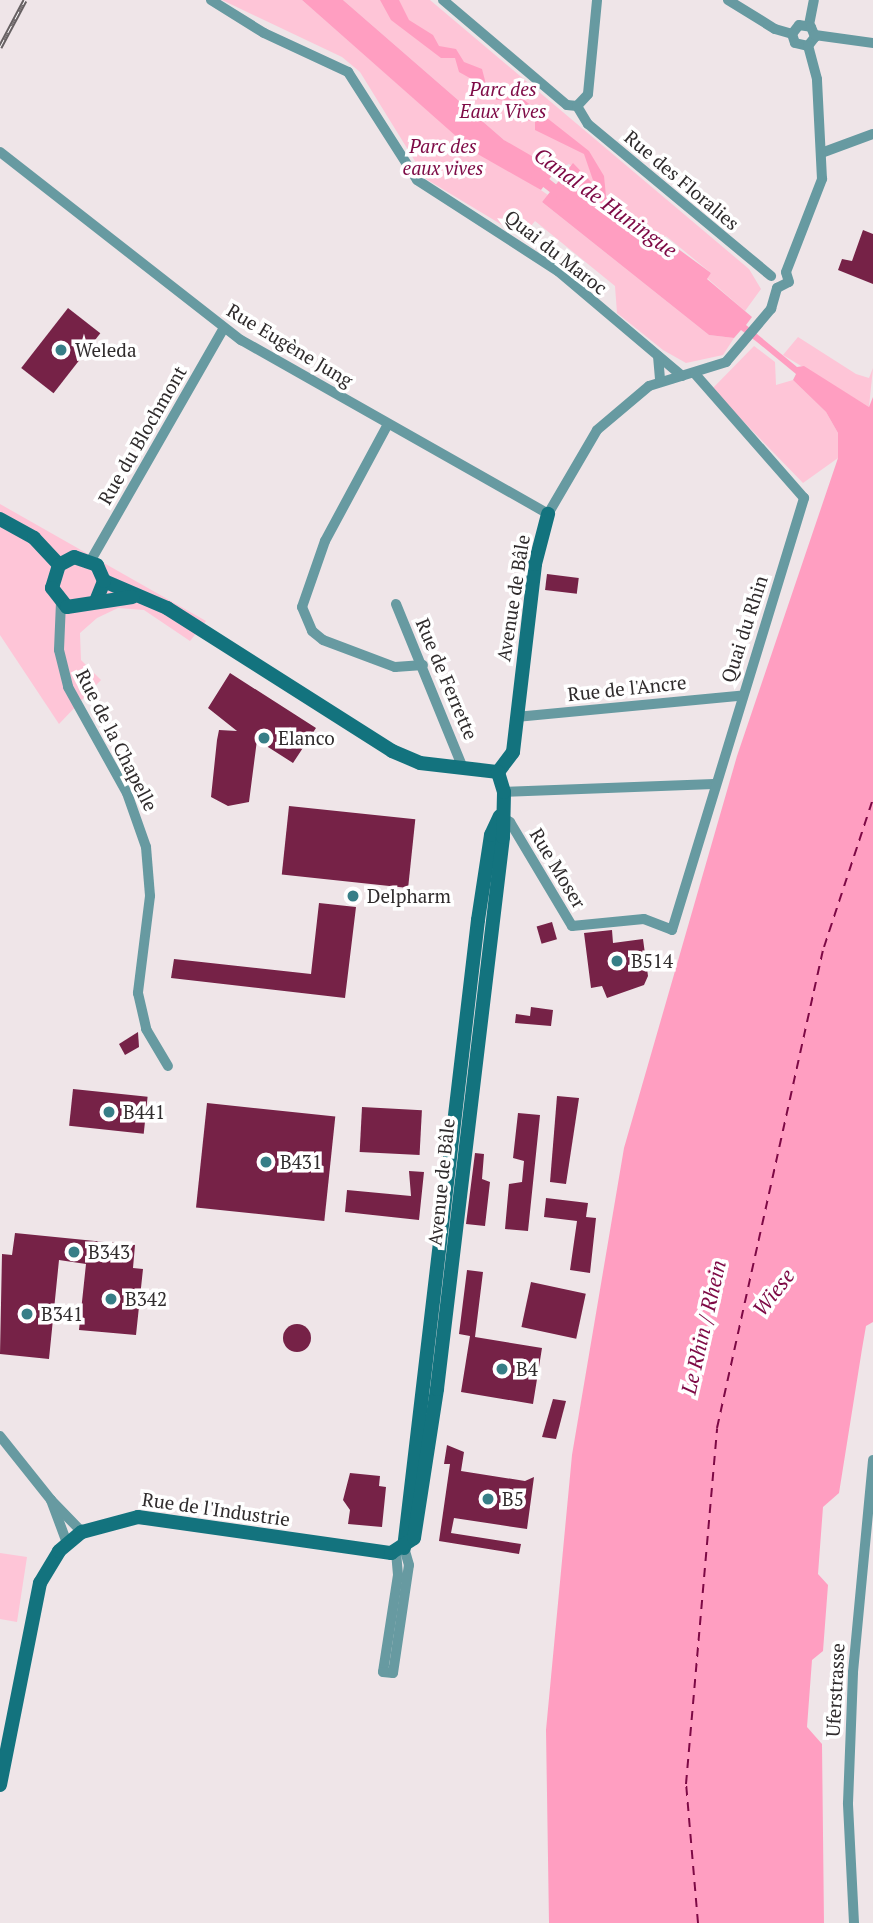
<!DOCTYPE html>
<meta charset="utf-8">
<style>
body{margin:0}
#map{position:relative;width:873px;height:1923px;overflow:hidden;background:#efe5e8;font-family:"PT Serif",serif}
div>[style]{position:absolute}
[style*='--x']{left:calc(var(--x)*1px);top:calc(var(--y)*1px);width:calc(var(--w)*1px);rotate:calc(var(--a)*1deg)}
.green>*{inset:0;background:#fec5d7}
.water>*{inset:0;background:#ff9ec1}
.canal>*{height:10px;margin:-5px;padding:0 5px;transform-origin:5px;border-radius:5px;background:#ff9ec1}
.ferry>*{height:2px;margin-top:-1px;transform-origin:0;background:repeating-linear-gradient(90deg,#7d0945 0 9px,transparent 0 16px)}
.building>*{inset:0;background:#762247;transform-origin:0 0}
.round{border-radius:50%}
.street>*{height:10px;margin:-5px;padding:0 5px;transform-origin:5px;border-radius:5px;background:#679aa1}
.secondary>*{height:14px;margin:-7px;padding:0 7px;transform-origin:7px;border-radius:7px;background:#13737e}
.rail>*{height:5px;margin-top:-2.5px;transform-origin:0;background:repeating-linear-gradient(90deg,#fff 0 8px,#666062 0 16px);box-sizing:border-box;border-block:2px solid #666062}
.dots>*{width:19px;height:19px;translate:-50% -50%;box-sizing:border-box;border:4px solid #fff;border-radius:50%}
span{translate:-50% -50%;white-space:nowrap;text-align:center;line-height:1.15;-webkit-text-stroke:7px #fff;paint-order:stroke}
.park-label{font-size:19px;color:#7e0b46;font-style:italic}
.street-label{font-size:19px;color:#2f2b2c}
.poi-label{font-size:19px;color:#2f2b2c}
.left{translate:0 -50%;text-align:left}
.water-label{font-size:21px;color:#7d0945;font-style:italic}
</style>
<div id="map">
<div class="green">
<i style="clip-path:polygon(222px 0,302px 0,428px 111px,548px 195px,542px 202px,709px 335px,734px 338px,723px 355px,686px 363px,663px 350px,617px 313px,615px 286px,535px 221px,522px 237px,426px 179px,360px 72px,342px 57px)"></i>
<i style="clip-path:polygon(343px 0,430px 0,749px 269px,761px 289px,745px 311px,707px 278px,711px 273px,666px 236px,661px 241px,569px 164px,556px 170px,542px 166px,504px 140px)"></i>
<i style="clip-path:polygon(798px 337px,856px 374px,869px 378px,873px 368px,869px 407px,783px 355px)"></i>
<i style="clip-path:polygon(754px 346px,775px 362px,776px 385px,793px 380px,826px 412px,838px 433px,838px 458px,803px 483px,712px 389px)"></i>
<i style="clip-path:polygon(0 504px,206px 621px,190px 641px,144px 610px,118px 608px,97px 618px,80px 633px,81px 660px,101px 680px,59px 724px,0 635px)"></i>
<i style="clip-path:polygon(0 1553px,27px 1557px,17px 1622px,0 1619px)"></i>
</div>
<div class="water">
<i style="clip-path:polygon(302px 0,343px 0,504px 140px,556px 170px,541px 190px,474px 152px)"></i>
<i style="clip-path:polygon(380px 0,399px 0,409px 20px,433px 35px,439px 46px,456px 49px,464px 62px,482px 69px,488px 92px,514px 92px,589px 151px,604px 176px,606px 196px,711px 273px,707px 279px,752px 317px,746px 325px,797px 367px,804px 366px,869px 407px,873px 397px,873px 1322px,866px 1326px,862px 1349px,839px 1493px,823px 1507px,818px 1574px,828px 1585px,823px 1651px,812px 1660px,807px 1727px,822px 1744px,824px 1923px,549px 1923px,546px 1730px,572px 1455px,624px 1148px,737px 756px,838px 458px,838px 433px,826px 412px,793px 380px,796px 374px,757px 342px,741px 330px,734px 338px,709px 335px,542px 202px,573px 163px,595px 186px,584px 154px,535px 130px,535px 121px,524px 120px,506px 101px,484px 98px,477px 82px,459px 72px,455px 58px,441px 58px,391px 20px)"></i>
</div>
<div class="canal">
<i style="--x:536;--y:175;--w:34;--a:38"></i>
</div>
<div class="ferry">
<i style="--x:698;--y:1923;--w:140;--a:-94.9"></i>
<i style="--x:686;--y:1784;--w:357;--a:-85"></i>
<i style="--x:717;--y:1428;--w:493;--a:-77.5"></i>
<i style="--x:824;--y:947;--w:156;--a:-71.7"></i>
</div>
<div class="building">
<i style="clip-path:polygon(863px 230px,873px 234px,873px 284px,838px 270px,842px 259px,852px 261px)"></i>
<i style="left:68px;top:308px;width:41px;height:76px;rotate:38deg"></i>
<i style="left:547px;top:574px;width:32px;height:16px;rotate:7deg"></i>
<i style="clip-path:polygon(230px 673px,316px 728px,293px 763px,257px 740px,249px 802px,228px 806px,211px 797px,217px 740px,219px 730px,237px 731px,208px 708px)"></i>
<i style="left:289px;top:806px;width:127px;height:69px;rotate:6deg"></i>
<i style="clip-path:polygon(319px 903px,356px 907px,345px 998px,171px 978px,174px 959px,311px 974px)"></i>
<i style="left:552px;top:922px;width:18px;height:16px;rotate:74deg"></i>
<i style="clip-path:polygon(612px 930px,613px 943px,643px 939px,648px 976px,644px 985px,607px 998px,602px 986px,591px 988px,584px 933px)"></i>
<i style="clip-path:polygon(531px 1007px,553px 1010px,551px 1026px,515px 1023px,516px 1014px,530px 1016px)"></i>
<i style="clip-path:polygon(138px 1032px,139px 1047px,125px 1055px,119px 1044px)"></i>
<i style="left:73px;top:1089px;width:75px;height:37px;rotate:6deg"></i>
<i style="clip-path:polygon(557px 1096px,579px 1098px,566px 1184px,550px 1182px)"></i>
<i style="left:207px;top:1103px;width:129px;height:105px;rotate:6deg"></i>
<i style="left:362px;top:1107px;width:60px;height:45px;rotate:3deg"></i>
<i style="clip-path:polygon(518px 1113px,540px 1115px,528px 1231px,505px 1229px,509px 1184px,522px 1182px,524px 1161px,513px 1158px)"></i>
<i style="clip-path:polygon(475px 1153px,484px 1154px,482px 1179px,490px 1182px,485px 1226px,466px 1224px)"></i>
<i style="clip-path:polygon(409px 1171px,424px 1172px,419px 1220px,345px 1212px,347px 1190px,411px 1196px)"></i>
<i style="clip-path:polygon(546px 1198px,588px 1203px,586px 1217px,596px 1218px,590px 1273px,570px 1270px,577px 1221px,544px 1217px)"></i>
<i style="clip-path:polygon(15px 1233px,135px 1245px,133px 1268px,143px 1269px,136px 1335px,79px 1330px,86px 1264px,59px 1260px,49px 1359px,0 1354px,2px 1254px,12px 1255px)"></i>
<i style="clip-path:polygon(467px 1270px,483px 1272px,475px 1337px,542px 1348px,533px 1404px,461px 1392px,470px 1336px,459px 1334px)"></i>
<i style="left:531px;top:1282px;width:56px;height:46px;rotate:12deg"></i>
<i class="round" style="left:283px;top:1324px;width:28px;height:28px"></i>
<i style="clip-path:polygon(553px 1399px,566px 1401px,556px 1439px,542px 1437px)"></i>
<i style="clip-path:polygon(447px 1445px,464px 1452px,461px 1471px,525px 1481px,534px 1477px,527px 1529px,454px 1518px,451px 1533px,521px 1544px,519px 1554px,439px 1541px,450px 1464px,444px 1464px)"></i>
<i style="clip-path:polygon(350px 1473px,380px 1476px,379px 1486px,386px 1487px,382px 1527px,348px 1524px,350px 1510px,343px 1500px)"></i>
</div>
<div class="street">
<i style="--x:211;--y:0;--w:62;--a:31.9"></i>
<i style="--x:264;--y:33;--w:93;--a:24.9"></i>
<i style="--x:348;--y:72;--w:128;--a:57.4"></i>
<i style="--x:417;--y:180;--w:169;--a:32.9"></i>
<i style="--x:559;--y:272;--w:161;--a:40.2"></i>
<i style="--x:443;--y:0;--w:162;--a:40.3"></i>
<i style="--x:567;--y:105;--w:10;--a:6"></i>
<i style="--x:728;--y:0;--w:55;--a:31.7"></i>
<i style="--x:775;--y:29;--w:18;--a:16"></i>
<i style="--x:809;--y:25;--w:25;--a:-79"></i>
<i style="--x:792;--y:34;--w:11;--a:-52"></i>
<i style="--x:799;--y:25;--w:12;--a:9"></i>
<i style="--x:811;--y:27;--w:11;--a:68"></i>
<i style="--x:815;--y:37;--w:11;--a:128"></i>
<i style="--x:792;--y:34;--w:9;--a:72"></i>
<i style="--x:795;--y:43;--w:13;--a:13"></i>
<i style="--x:815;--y:35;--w:59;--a:7.9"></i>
<i style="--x:577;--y:106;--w:21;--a:59"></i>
<i style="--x:588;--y:124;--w:238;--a:39.7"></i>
<i style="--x:577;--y:106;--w:16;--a:-47"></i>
<i style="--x:588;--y:94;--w:94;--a:-84.5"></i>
<i style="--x:0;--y:152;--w:306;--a:38"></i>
<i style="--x:241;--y:340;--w:353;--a:29.5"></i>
<i style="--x:548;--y:514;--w:97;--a:-59.7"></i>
<i style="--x:597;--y:430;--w:68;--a:-40.2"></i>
<i style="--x:649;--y:386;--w:81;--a:-17.3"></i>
<i style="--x:726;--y:362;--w:70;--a:-49.7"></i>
<i style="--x:771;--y:309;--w:22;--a:-74"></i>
<i style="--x:824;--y:152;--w:52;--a:-20.2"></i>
<i style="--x:777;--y:288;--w:13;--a:-27"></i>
<i style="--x:789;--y:282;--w:10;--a:-107"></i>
<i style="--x:786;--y:272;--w:100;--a:-68.8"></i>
<i style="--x:822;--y:179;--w:100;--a:-92.9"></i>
<i style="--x:817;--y:79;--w:34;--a:-105"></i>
<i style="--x:658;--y:356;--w:25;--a:85"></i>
<i style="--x:388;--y:424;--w:133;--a:118.3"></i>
<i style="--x:325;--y:541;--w:70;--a:109.2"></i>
<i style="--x:302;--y:607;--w:26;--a:67"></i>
<i style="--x:312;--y:631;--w:14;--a:39"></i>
<i style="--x:323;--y:640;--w:77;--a:20.6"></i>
<i style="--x:395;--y:667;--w:28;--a:-4"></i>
<i style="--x:91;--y:560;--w:267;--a:-60.2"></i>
<i style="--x:61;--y:602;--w:48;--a:92.4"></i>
<i style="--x:59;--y:650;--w:38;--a:76"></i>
<i style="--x:68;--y:687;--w:121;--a:60.9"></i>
<i style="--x:127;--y:793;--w:57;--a:70.6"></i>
<i style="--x:146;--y:847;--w:49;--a:85.3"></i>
<i style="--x:150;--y:896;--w:98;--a:97.1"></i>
<i style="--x:138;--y:993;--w:37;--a:77"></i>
<i style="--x:146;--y:1029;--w:43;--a:59.3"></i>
<i style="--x:396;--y:604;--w:177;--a:67.8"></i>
<i style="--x:516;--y:717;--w:225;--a:-5.4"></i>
<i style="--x:504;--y:792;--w:210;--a:-2.2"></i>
<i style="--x:501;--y:816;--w:11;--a:34"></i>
<i style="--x:510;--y:822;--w:121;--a:59.2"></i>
<i style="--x:572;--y:926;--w:72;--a:-5.6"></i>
<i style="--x:644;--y:919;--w:30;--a:21"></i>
<i style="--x:672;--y:930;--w:452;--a:-73"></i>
<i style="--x:804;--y:498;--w:165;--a:-131.3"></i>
<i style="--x:0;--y:1436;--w:82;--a:51.4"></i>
<i style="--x:67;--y:1543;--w:46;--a:-110.4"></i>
<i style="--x:51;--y:1500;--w:45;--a:45.9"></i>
<i style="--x:396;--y:1552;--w:23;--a:85"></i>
<i style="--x:398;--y:1575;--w:98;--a:98.8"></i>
<i style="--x:383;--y:1672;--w:10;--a:6"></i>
<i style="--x:393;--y:1673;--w:109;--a:-81.6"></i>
<i style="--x:409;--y:1565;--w:18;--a:-106"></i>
<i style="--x:854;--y:1923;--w:120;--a:-92.9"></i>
<i style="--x:848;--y:1803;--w:131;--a:-87.8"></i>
<i style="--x:853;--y:1672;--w:213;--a:-84.6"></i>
</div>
<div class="secondary">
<i style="--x:0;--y:519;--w:39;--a:29"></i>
<i style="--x:34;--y:538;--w:37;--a:47"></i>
<i style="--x:104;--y:581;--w:69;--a:23.2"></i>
<i style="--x:167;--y:608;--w:267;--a:32.4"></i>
<i style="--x:392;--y:751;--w:30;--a:23"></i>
<i style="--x:420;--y:763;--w:79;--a:6.6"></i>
<i style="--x:96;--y:601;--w:22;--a:-68"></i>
<i style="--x:104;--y:581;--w:17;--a:-114"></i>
<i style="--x:97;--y:565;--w:24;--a:-161"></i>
<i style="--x:74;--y:557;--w:17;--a:152"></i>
<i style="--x:59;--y:565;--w:24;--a:107"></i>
<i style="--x:52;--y:588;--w:24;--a:52"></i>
<i style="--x:67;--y:607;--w:66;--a:-8.7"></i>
<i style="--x:498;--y:772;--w:25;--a:-53"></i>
<i style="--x:513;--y:752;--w:189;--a:-83.3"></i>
<i style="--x:535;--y:564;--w:52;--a:-75.4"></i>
<i style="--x:404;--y:1548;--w:632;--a:-83.28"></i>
<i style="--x:478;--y:920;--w:86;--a:-81.3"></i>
<i style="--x:491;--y:835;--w:21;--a:-65"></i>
<i style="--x:0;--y:1785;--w:206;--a:-78.8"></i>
<i style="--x:40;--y:1583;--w:37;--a:-59"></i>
<i style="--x:59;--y:1551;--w:30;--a:-40"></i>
<i style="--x:82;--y:1532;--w:58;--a:-15"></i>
<i style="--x:138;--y:1517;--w:256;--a:8.1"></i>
<i style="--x:391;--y:1553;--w:27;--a:-33"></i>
<i style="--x:414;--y:1538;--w:151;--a:-81.2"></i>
<i style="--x:437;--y:1389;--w:556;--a:-83.18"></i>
<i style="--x:503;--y:837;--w:45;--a:-88.7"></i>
<i style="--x:504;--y:792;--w:21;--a:-107"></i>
</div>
<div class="rail">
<i style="--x:0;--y:47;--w:53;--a:-62"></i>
</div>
<div class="dots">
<i style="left:61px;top:350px;background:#377e87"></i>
<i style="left:264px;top:738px;background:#377e87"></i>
<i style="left:353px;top:896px;background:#377e87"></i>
<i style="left:617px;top:961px;background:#377e87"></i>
<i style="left:109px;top:1112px;background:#377e87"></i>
<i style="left:266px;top:1162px;background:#377e87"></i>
<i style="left:74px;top:1252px;background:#377e87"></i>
<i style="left:111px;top:1299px;background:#377e87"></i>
<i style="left:27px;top:1314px;background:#377e87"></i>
<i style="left:502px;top:1369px;background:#377e87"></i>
<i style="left:488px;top:1499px;background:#377e87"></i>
</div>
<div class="park-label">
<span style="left:503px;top:100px">Parc des<br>Eaux Vives</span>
<span style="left:443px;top:157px">Parc des<br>eaux vives</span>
</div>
<div class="street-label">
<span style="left:682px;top:180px;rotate:40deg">Rue des Floralies</span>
<span style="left:556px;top:252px;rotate:38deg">Quai du Maroc</span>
<span style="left:290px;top:345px;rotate:31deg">Rue Eugène Jung</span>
<span style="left:142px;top:435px;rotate:-60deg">Rue du Blochmont</span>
<span style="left:513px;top:598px;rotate:-81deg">Avenue de Bâle</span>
<span style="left:744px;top:629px;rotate:-72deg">Quai du Rhin</span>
<span style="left:447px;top:679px;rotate:67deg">Rue de Ferrette</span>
<span style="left:627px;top:688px;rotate:-6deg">Rue de l'Ancre</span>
<span style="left:117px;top:740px;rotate:63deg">Rue de la Chapelle</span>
<span style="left:558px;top:868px;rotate:59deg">Rue Moser</span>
<span style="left:441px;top:1182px;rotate:-84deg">Avenue de Bâle</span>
<span style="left:216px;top:1509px;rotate:8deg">Rue de l'Industrie</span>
<span style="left:835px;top:1690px;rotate:-87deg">Uferstrasse</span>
</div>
<div class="poi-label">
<span class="left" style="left:75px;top:350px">Weleda</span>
<span class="left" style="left:278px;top:738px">Elanco</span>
<span class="left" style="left:367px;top:896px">Delpharm</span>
<span class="left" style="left:631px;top:961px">B514</span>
<span class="left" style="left:123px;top:1112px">B441</span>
<span class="left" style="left:280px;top:1162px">B431</span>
<span class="left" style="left:88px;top:1252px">B343</span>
<span class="left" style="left:125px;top:1299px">B342</span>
<span class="left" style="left:41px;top:1314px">B341</span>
<span class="left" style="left:516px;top:1369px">B4</span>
<span class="left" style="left:502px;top:1499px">B5</span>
</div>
<div class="water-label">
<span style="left:606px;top:202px;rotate:36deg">Canal de Huningue</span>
<span style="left:773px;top:1292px;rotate:-52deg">Wiese</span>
<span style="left:703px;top:1327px;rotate:-77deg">Le Rhin / Rhein</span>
</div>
</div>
